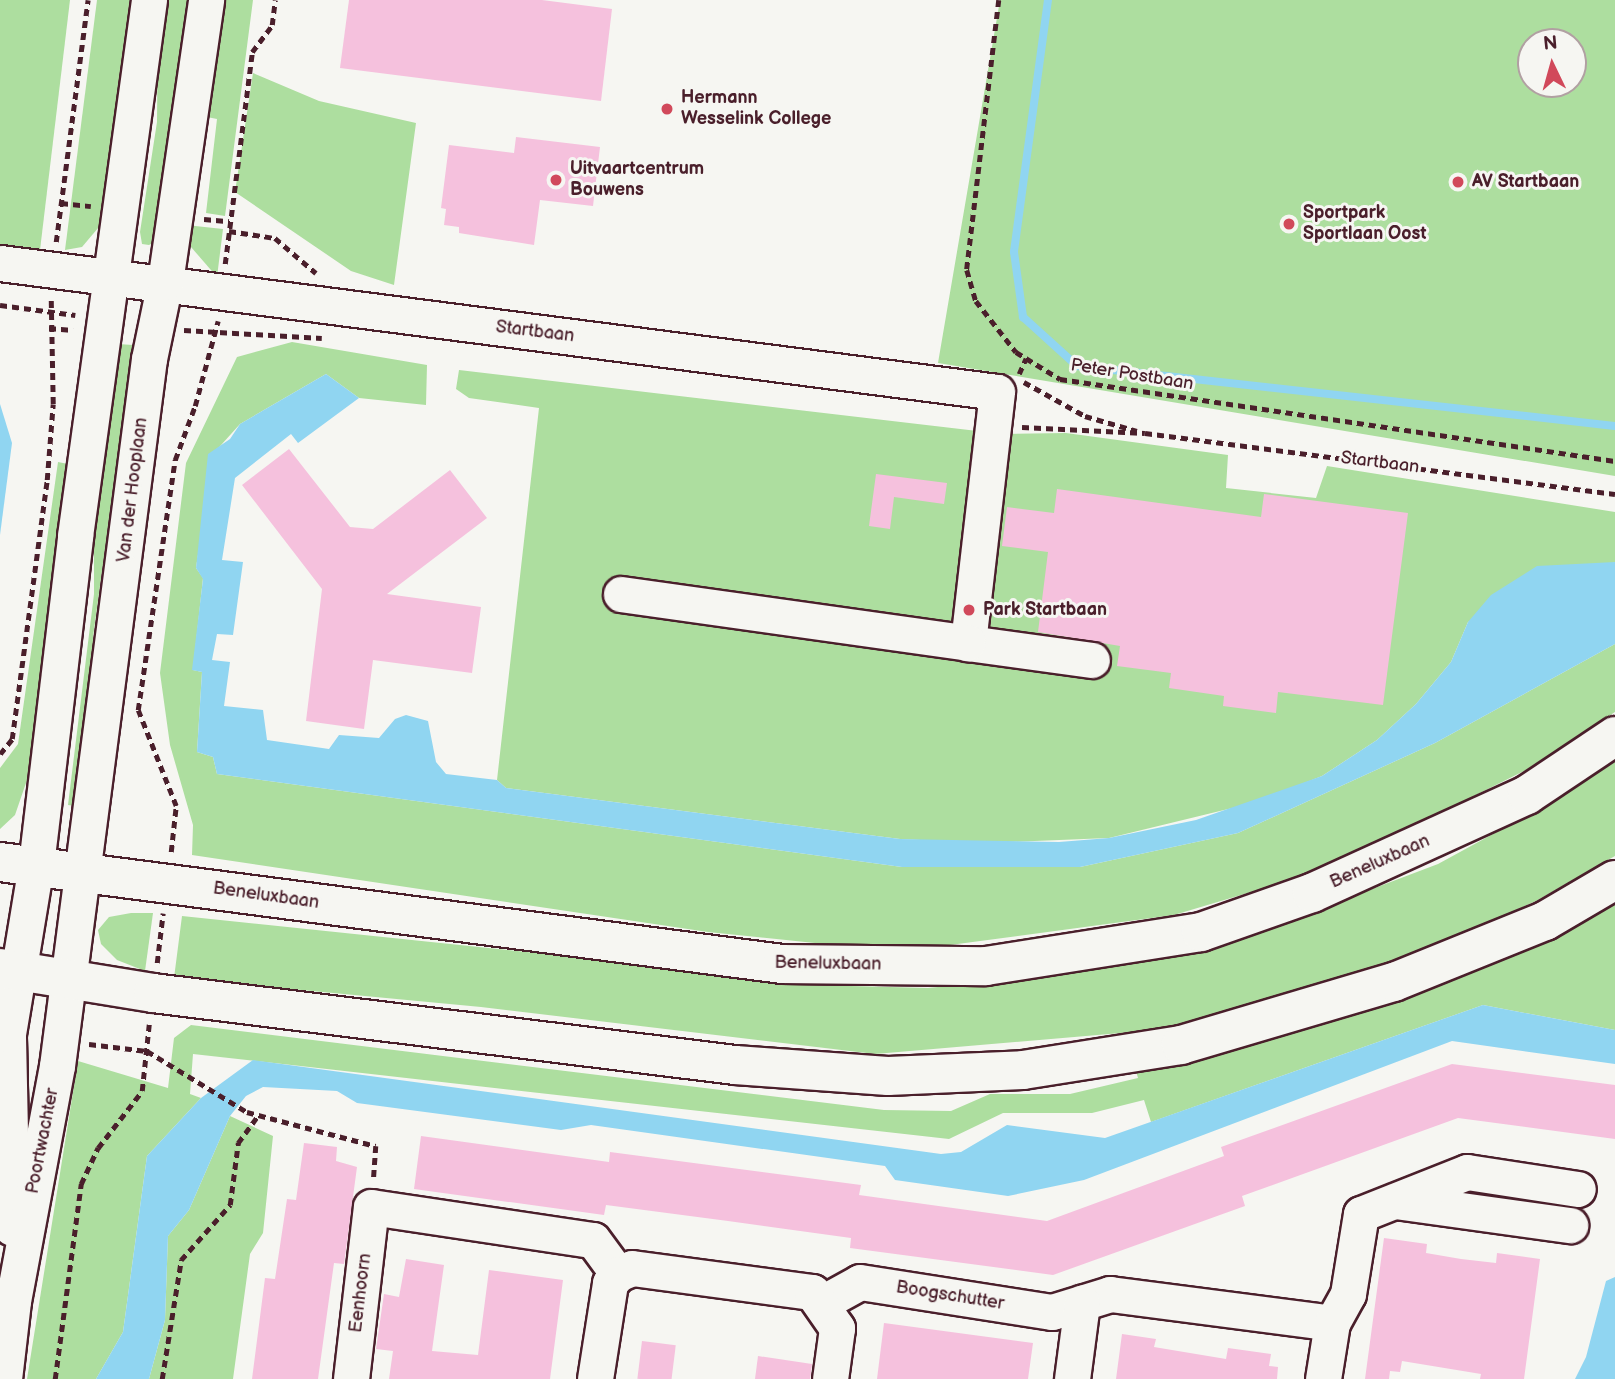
<!DOCTYPE html>
<style>
body{margin:0}
#map{position:relative;width:1615px;height:1379px;overflow:hidden;background:#f6f6f2;font-family:"Balsamiq Sans",sans-serif}
div>[style]{position:absolute}
[style*='--x']{left:calc(var(--x)*1px);top:calc(var(--y)*1px);width:calc(var(--w)*1px);rotate:calc(var(--a)*1deg)}
.green>*{inset:0;background:#adde9f}
.water>*{inset:0;background:#90d5f1}
.stream>*{height:8px;margin:-4px;padding:0 4px;transform-origin:4px;border-radius:4px;background:#90d5f1}
.building>*{inset:0;background:#f5c1dd;transform-origin:0 0}
.path>*{height:4.5px;margin-top:-2.25px;transform-origin:0;background:repeating-linear-gradient(90deg,#4a1f2b 0 7px,transparent 0 12px)}
.roads{filter:drop-shadow(2px 0 #4a1f2b) drop-shadow(-2px 0 #4a1f2b) drop-shadow(0 2px #4a1f2b) drop-shadow(0 -2px #4a1f2b)}
.minor>*{height:35px;margin:-17.5px;padding:0 17.5px;transform-origin:17.5px;border-radius:17.5px;background:#f6f6f2}
.major>*{height:38px;margin:-19px;padding:0 19px;transform-origin:19px;border-radius:19px;background:#f6f6f2}
.dots>*{width:19px;height:19px;translate:-50% -50%;box-sizing:border-box;border:4px solid #f6f6f2;border-radius:50%}
span{translate:-50% -50%;white-space:nowrap;text-align:center;line-height:1.15;-webkit-text-stroke:6px #f6f6f2;paint-order:stroke}
.poi-label{font-size:18px;color:#4a1f2b;font-weight:700}
.left{translate:0 -50%;text-align:left}
.street-label{font-size:18px;color:#4a1f2b}
.north{position:absolute;left:1517px;top:28px;width:70px;height:70px;box-sizing:border-box;background:#f6f6f2;border:2px solid #b1a0a2;border-radius:50%;rotate:355deg;font-size:19px;font-weight:700;line-height:28px;text-align:center;color:#4a1f2b}
.north::after{content:'';display:block;margin:auto;width:24px;height:32px;background:#d1495b;clip-path:polygon(50% 0,100% 100%,50% 72%,0 100%)}
</style>
<div id="map">
<div class="green">
<i style="clip-path:polygon(0 0,70px 0,40px 250px,0 245px)"></i>
<i style="clip-path:polygon(97px 0,132px 0,104px 221px,82px 247px,65px 250px)"></i>
<i style="clip-path:polygon(158px 0,189px 0,157px 241px,149px 245px,142px 244px,140px 232px,157px 122px)"></i>
<i style="clip-path:polygon(216px 0,253px 0,225px 216px,206px 213px,217px 119px,207px 117px,209px 106px,201px 105px)"></i>
<i style="clip-path:polygon(evenodd,1000px 0,1615px 0,1615px 476px,938px 363px,1000px 0,1531px 42px,1573px 42px,1573px 84px,1531px 84px,1531px 42px)"></i>
<i style="clip-path:polygon(253px 73px,319px 101px,416px 123px,394px 285px,351px 271px,235px 192px)"></i>
<i style="clip-path:polygon(186px 225px,223px 229px,217px 277px,191px 247px)"></i>
<i style="clip-path:polygon(292px 342px,427px 365px,426px 405px,359px 398px,326px 374px,240px 424px,213px 454px,196px 568px,203px 578px,193px 670px,202px 672px,197px 752px,213px 757px,217px 774px,902px 867px,1080px 867px,1238px 833px,1435px 743px,1615px 644px,1615px 712px,1526px 770px,1325px 870px,1174px 915px,950px 945px,834px 945px,708px 932px,192px 855px,193px 825px,170px 745px,160px 673px,186px 463px,237px 357px)"></i>
<i style="clip-path:polygon(118px 344px,133px 345px,93px 637px,92px 713px,83px 807px,68px 805px,94px 594px,94px 506px)"></i>
<i style="clip-path:polygon(459px 370px,1003px 434px,1066px 433px,1228px 455px,1226px 488px,1316px 498px,1327px 466px,1615px 512px,1615px 562px,1468px 622px,1451px 662px,1416px 704px,1377px 740px,1322px 776px,1257px 802px,1109px 838px,983px 843px,900px 839px,506px 788px,497px 780px,539px 408px,469px 398px,456px 389px)"></i>
<i style="clip-path:polygon(58px 462px,68px 464px,27px 780px,15px 815px,0 829px,0 768px,18px 744px)"></i>
<i style="clip-path:polygon(1615px 761px,1615px 856px,1597px 866px,1536px 901px,1393px 965px,1212px 1020px,1144px 1031px,875px 1054px,481px 1007px,174px 978px,182px 916px,851px 986px,928px 988px,1038px 977px,1209px 943px,1330px 905px,1438px 864px,1550px 803px)"></i>
<i style="clip-path:polygon(1615px 895px,1615px 1030px,1483px 1005px,1151px 1122px,1144px 1100px,1092px 1113px,1003px 1113px,949px 1139px,193px 1054px,190px 1094px,201px 1098px,147px 1156px,123px 1332px,96px 1379px,27px 1379px,78px 1061px,168px 1088px,174px 1038px,191px 1025px,884px 1110px,951px 1111px,990px 1094px,1070px 1094px,1138px 1078px,1134px 1064px)"></i>
<i style="clip-path:polygon(131px 913px,153px 913px,145px 971px,117px 960px,101px 944px,98px 930px,109px 917px)"></i>
<i style="clip-path:polygon(230px 1116px,273px 1136px,263px 1233px,250px 1254px,233px 1379px,149px 1379px,165px 1320px,168px 1236px,189px 1210px)"></i>
</div>
<div class="water">
<i style="clip-path:polygon(326px 374px,359px 398px,298px 443px,291px 434px,235px 478px,222px 560px,243px 562px,233px 635px,217px 634px,212px 660px,230px 662px,224px 706px,263px 710px,267px 740px,329px 749px,339px 735px,379px 738px,395px 719px,406px 715px,428px 721px,436px 762px,446px 774px,497px 780px,506px 788px,900px 839px,1059px 842px,1109px 838px,1196px 820px,1322px 776px,1377px 740px,1416px 704px,1451px 662px,1468px 622px,1491px 595px,1537px 566px,1615px 562px,1615px 644px,1435px 743px,1238px 833px,1080px 867px,902px 867px,217px 774px,213px 757px,197px 752px,202px 672px,192px 670px,203px 579px,196px 568px,208px 454px,230px 439px,240px 424px)"></i>
<i style="clip-path:polygon(0 404px,12px 443px,0 535px)"></i>
<i style="clip-path:polygon(1483px 1005px,1615px 1030px,1615px 1064px,1452px 1041px,1084px 1180px,1008px 1196px,895px 1180px,885px 1166px,591px 1125px,561px 1130px,357px 1103px,337px 1091px,263px 1087px,246px 1096px,230px 1116px,189px 1210px,168px 1236px,165px 1320px,149px 1379px,96px 1379px,123px 1332px,147px 1156px,201px 1098px,253px 1060px,941px 1154px,961px 1152px,1007px 1125px,1105px 1138px)"></i>
<i style="clip-path:polygon(1615px 1277px,1615px 1379px,1575px 1379px,1586px 1357px,1606px 1281px)"></i>
</div>
<div class="stream">
<i style="--x:1048;--y:0;--w:254;--a:97.7"></i>
<i style="--x:1014;--y:252;--w:66;--a:82.1"></i>
<i style="--x:1023;--y:317;--w:73;--a:42.2"></i>
<i style="--x:1077;--y:366;--w:541;--a:6.36"></i>
</div>
<div class="building">
<i style="clip-path:polygon(349px 0,542px 0,612px 9px,601px 101px,340px 68px)"></i>
<i style="clip-path:polygon(516px 137px,600px 147px,593px 206px,540px 200px,534px 245px,459px 233px,459px 227px,444px 225px,446px 209px,441px 208px,449px 145px,514px 153px)"></i>
<i style="clip-path:polygon(289px 449px,350px 527px,373px 529px,450px 470px,487px 518px,387px 594px,481px 607px,472px 673px,373px 660px,364px 729px,306px 721px,322px 589px,242px 485px)"></i>
<i style="clip-path:polygon(876px 474px,947px 483px,944px 504px,894px 497px,890px 529px,869px 526px)"></i>
<i style="clip-path:polygon(1057px 489px,1261px 517px,1264px 494px,1408px 513px,1383px 705px,1278px 692px,1276px 713px,1223px 706px,1224px 696px,1169px 688px,1171px 673px,1117px 666px,1120px 646px,1038px 632px,1048px 552px,1002px 546px,1007px 507px,1054px 513px)"></i>
<i style="clip-path:polygon(1452px 1064px,1615px 1085px,1615px 1139px,1458px 1118px,1242px 1196px,1245px 1206px,1053px 1275px,850px 1248px,851px 1238px,728px 1221px,606px 1205px,604px 1215px,414px 1189px,421px 1136px,609px 1162px,610px 1152px,861px 1185px,859px 1195px,1047px 1221px,1224px 1156px,1221px 1147px)"></i>
<i style="clip-path:polygon(304px 1143px,337px 1147px,336px 1161px,357px 1167px,344px 1264px,334px 1263px,318px 1379px,252px 1379px,265px 1278px,275px 1279px,287px 1199px,296px 1200px)"></i>
<i style="clip-path:polygon(1384px 1238px,1427px 1244px,1426px 1253px,1461px 1259px,1496px 1263px,1497px 1253px,1540px 1259px,1524px 1379px,1480px 1379px,1481px 1374px,1402px 1361px,1400px 1372px,1390px 1371px,1389px 1379px,1365px 1379px)"></i>
<i style="clip-path:polygon(406px 1259px,444px 1265px,432px 1351px,478px 1355px,489px 1270px,563px 1280px,550px 1379px,389px 1379px,393px 1351px,376px 1349px,384px 1294px,399px 1297px)"></i>
<i style="clip-path:polygon(884px 1323px,1033px 1343px,1028px 1379px,877px 1379px)"></i>
<i style="clip-path:polygon(1122px 1334px,1156px 1339px,1154px 1347px,1226px 1359px,1228px 1348px,1271px 1354px,1269px 1366px,1278px 1367px,1277px 1379px,1116px 1379px)"></i>
<i style="left:642px;top:1341px;width:34px;height:38px;rotate:7deg"></i>
<i style="clip-path:polygon(758px 1356px,812px 1364px,810px 1379px,755px 1379px)"></i>
</div>
<div class="path">
<i style="--x:999;--y:0;--w:272;--a:96.8"></i>
<i style="--x:967;--y:270;--w:32;--a:74"></i>
<i style="--x:976;--y:301;--w:65;--a:51.9"></i>
<i style="--x:1016;--y:352;--w:52;--a:31.5"></i>
<i style="--x:1060;--y:379;--w:561;--a:8.4"></i>
<i style="--x:61;--y:203;--w:30;--a:6"></i>
<i style="--x:204;--y:219;--w:25;--a:5"></i>
<i style="--x:229;--y:231;--w:47;--a:8.7"></i>
<i style="--x:275;--y:238;--w:54;--a:40.5"></i>
<i style="--x:56;--y:242;--w:244;--a:-82.5"></i>
<i style="--x:225;--y:264;--w:214;--a:-82.7"></i>
<i style="--x:252;--y:52;--w:34;--a:-53"></i>
<i style="--x:272;--y:25;--w:25;--a:-83"></i>
<i style="--x:0;--y:305;--w:76;--a:7.6"></i>
<i style="--x:49;--y:328;--w:24;--a:5"></i>
<i style="--x:184;--y:330;--w:138;--a:3.3"></i>
<i style="--x:1019;--y:374;--w:17;--a:-66"></i>
<i style="--x:1024;--y:382;--w:70;--a:29.1"></i>
<i style="--x:1085;--y:416;--w:54;--a:16.1"></i>
<i style="--x:1022;--y:427;--w:123;--a:2.8"></i>
<i style="--x:1145;--y:433;--w:474;--a:7.4"></i>
<i style="--x:0;--y:754;--w:19;--a:-51"></i>
<i style="--x:12;--y:739;--w:261;--a:-82.3"></i>
<i style="--x:47;--y:480;--w:76;--a:-85.5"></i>
<i style="--x:53;--y:404;--w:104;--a:-91.1"></i>
<i style="--x:171;--y:852;--w:46;--a:-83.8"></i>
<i style="--x:176;--y:806;--w:103;--a:-111.6"></i>
<i style="--x:138;--y:710;--w:253;--a:-81.6"></i>
<i style="--x:175;--y:460;--w:58;--a:-69.7"></i>
<i style="--x:195;--y:406;--w:88;--a:-74.9"></i>
<i style="--x:157;--y:963;--w:50;--a:-83.2"></i>
<i style="--x:89;--y:1044;--w:58;--a:6.9"></i>
<i style="--x:147;--y:1051;--w:117;--a:31.4"></i>
<i style="--x:247;--y:1112;--w:133;--a:14.8"></i>
<i style="--x:376;--y:1146;--w:32;--a:94"></i>
<i style="--x:55;--y:1379;--w:197;--a:-82.4"></i>
<i style="--x:81;--y:1184;--w:40;--a:-65"></i>
<i style="--x:98;--y:1148;--w:72;--a:-52.3"></i>
<i style="--x:142;--y:1091;--w:67;--a:-84"></i>
<i style="--x:162;--y:1379;--w:121;--a:-80.9"></i>
<i style="--x:181;--y:1260;--w:74;--a:-48.3"></i>
<i style="--x:230;--y:1205;--w:63;--a:-82.6"></i>
<i style="--x:238;--y:1143;--w:34;--a:-54"></i>
</div>
<div class="roads">
<div class="minor">
<i style="--x:0;--y:263;--w:1005;--a:7.37"></i>
<i style="--x:997;--y:392;--w:253;--a:96.6"></i>
<i style="--x:968;--y:643;--w:125;--a:7.8"></i>
<i style="--x:621;--y:594;--w:350;--a:8"></i>
<i style="--x:1396;--y:1201;--w:176;--a:7.9"></i>
<i style="--x:12;--y:1228;--w:194;--a:-91.2"></i>
<i style="--x:8;--y:1034;--w:171;--a:-80.6"></i>
<i style="--x:36;--y:865;--w:331;--a:-83.2"></i>
<i style="--x:75;--y:536;--w:541;--a:-82.14"></i>
<i style="--x:822;--y:1303;--w:43;--a:-28.9"></i>
<i style="--x:860;--y:1282;--w:194;--a:8.9"></i>
<i style="--x:1052;--y:1312;--w:61;--a:-17.2"></i>
<i style="--x:1110;--y:1294;--w:224;--a:7.4"></i>
<i style="--x:4;--y:1379;--w:79;--a:-83.4"></i>
<i style="--x:13;--y:1301;--w:239;--a:-79.4"></i>
<i style="--x:57;--y:1066;--w:713;--a:-82.59"></i>
<i style="--x:149;--y:359;--w:79;--a:-78.3"></i>
<i style="--x:165;--y:282;--w:285;--a:-81.7"></i>
<i style="--x:351;--y:1379;--w:173;--a:-83.4"></i>
<i style="--x:371;--y:1207;--w:224;--a:8.5"></i>
<i style="--x:593;--y:1240;--w:42;--a:53.7"></i>
<i style="--x:618;--y:1274;--w:15;--a:-23"></i>
<i style="--x:632;--y:1268;--w:182;--a:7.6"></i>
<i style="--x:812;--y:1292;--w:44;--a:55.2"></i>
<i style="--x:837;--y:1328;--w:51;--a:97.8"></i>
<i style="--x:595;--y:1379;--w:97;--a:-81.1"></i>
<i style="--x:610;--y:1283;--w:12;--a:-48"></i>
<i style="--x:1072;--y:1379;--w:77;--a:-82.5"></i>
<i style="--x:1323;--y:1379;--w:57;--a:-80.9"></i>
<i style="--x:1332;--y:1323;--w:33;--a:-61"></i>
<i style="--x:1348;--y:1294;--w:81;--a:-80.8"></i>
<i style="--x:1361;--y:1214;--w:114;--a:-21.6"></i>
<i style="--x:1467;--y:1172;--w:112;--a:8.7"></i>
</div>
<div class="major">
<i style="--x:0;--y:862;--w:789;--a:7.43"></i>
<i style="--x:782;--y:964;--w:204;--a:0.6"></i>
<i style="--x:986;--y:966;--w:218;--a:-9"></i>
<i style="--x:1201;--y:932;--w:118;--a:-19.4"></i>
<i style="--x:1312;--y:893;--w:236;--a:-24.5"></i>
<i style="--x:1527;--y:795;--w:106;--a:-33.8"></i>
<i style="--x:0;--y:968;--w:155;--a:9.3"></i>
<i style="--x:153;--y:993;--w:586;--a:7.05"></i>
<i style="--x:735;--y:1065;--w:153;--a:4.1"></i>
<i style="--x:888;--y:1076;--w:135;--a:-2.5"></i>
<i style="--x:1023;--y:1070;--w:160;--a:-9"></i>
<i style="--x:1181;--y:1045;--w:222;--a:-16.5"></i>
<i style="--x:1394;--y:982;--w:163;--a:-22"></i>
<i style="--x:1545;--y:921;--w:81;--a:-30.4"></i>
</div>
</div>
<div class="dots">
<i style="left:667px;top:109px;background:#d1495b"></i>
<i style="left:556px;top:180px;background:#d1495b"></i>
<i style="left:1458px;top:182px;background:#d1495b"></i>
<i style="left:1289px;top:224px;background:#d1495b"></i>
<i style="left:969px;top:610px;background:#d1495b"></i>
</div>
<div class="poi-label">
<span class="left" style="left:681px;top:109px">Hermann<br>Wesselink College</span>
<span class="left" style="left:570px;top:180px">Uitvaartcentrum<br>Bouwens</span>
<span class="left" style="left:1472px;top:182px">AV Startbaan</span>
<span class="left" style="left:1303px;top:224px">Sportpark<br>Sportlaan Oost</span>
<span class="left" style="left:983px;top:610px">Park Startbaan</span>
</div>
<div class="street-label">
<span style="left:535px;top:332px;rotate:7deg">Startbaan</span>
<span style="left:1132px;top:375px;rotate:9deg">Peter Postbaan</span>
<span style="left:1380px;top:463px;rotate:7deg">Startbaan</span>
<span style="left:133px;top:490px;rotate:-83deg">Van der Hooplaan</span>
<span style="left:1380px;top:862px;rotate:-24deg">Beneluxbaan</span>
<span style="left:266px;top:896px;rotate:8deg">Beneluxbaan</span>
<span style="left:828px;top:964px;rotate:1deg">Beneluxbaan</span>
<span style="left:43px;top:1141px;rotate:-79deg">Poortwachter</span>
<span style="left:361px;top:1293px;rotate:-83deg">Eenhoorn</span>
<span style="left:950px;top:1296px;rotate:9deg">Boogschutter</span>
</div>
<div class="north">N</div>
</div>
